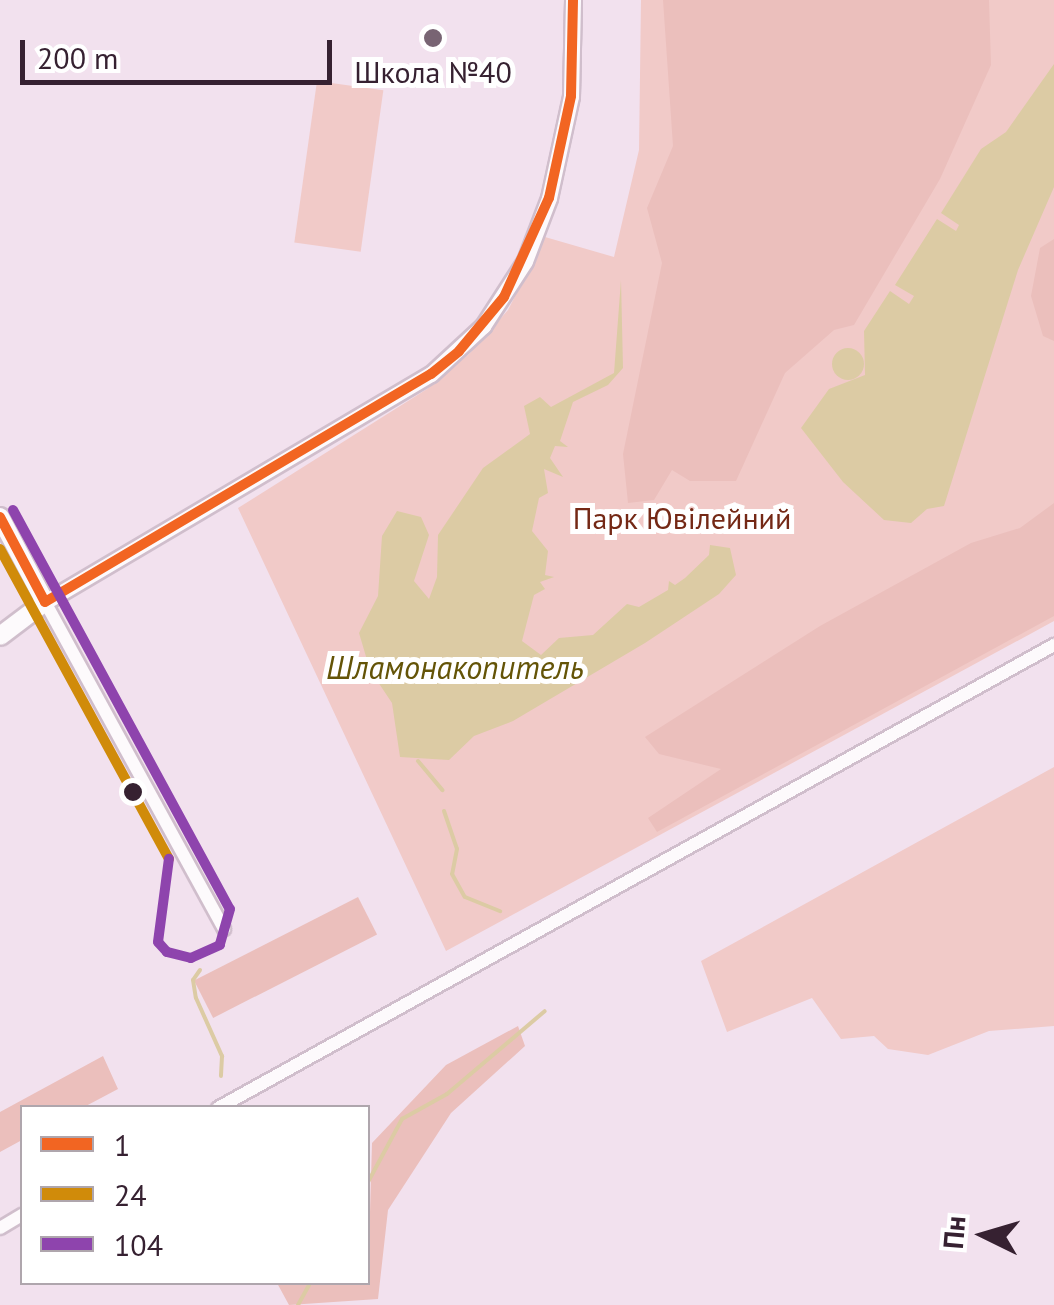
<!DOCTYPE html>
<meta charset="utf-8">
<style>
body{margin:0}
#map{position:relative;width:1054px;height:1305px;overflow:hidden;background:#f2e1ee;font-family:"PT Sans",sans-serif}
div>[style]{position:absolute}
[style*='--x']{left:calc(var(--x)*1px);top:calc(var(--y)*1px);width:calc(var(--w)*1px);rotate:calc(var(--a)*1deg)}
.green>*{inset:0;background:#f1cac8;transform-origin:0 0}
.forest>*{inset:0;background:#ebbfbc;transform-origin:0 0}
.water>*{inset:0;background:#dccba4}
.round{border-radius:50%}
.stream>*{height:4px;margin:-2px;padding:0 2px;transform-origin:2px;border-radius:2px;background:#dccba4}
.roads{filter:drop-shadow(2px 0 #d0becc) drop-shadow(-2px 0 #d0becc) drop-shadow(0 2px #d0becc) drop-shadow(0 -2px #d0becc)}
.minor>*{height:12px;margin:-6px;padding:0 6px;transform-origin:6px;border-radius:6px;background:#fdfafc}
.tertiary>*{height:15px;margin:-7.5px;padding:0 7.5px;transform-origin:7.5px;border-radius:7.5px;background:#fdfafc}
.secondary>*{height:18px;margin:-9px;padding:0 9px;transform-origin:9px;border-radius:9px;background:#fdfafc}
.bus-1>*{height:10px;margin:-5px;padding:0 5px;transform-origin:5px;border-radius:5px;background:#f26522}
.bus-2>*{height:10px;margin:-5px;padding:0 5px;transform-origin:5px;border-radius:5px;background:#d08b0a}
.bus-3>*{height:10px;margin:-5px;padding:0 5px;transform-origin:5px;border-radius:5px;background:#8e44ad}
.dots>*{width:28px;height:28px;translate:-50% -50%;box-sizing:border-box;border:5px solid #fff;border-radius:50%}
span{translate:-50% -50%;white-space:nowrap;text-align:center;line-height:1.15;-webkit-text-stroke:10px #fff;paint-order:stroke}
.poi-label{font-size:30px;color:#362131}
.park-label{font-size:30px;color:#742815}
.water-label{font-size:32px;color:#645407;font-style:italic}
.legend{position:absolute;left:20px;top:1105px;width:350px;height:180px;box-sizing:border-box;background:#fff;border:2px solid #afa6ad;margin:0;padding:12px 18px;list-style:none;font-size:30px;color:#362131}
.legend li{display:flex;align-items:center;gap:20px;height:50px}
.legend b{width:50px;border:2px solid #afa6ad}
.north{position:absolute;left:934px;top:1185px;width:100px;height:100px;-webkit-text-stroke:8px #fff;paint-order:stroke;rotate:275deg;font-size:28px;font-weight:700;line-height:40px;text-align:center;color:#362131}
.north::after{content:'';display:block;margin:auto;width:35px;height:45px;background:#362131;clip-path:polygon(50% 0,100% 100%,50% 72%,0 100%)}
.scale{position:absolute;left:20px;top:40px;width:312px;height:45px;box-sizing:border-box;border:5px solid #362131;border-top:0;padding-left:12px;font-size:30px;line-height:35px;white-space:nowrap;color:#362131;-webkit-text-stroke:8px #fff;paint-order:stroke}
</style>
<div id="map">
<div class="green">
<i style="clip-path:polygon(641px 0,1054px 0,1054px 621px,446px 951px,238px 508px,427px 389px,469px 354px,508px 310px,545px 237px,614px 257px,639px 150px)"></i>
<i style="left:317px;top:81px;width:67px;height:163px;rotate:8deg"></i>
<i style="clip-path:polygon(1054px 767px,1054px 1026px,989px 1031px,928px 1055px,888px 1049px,874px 1036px,841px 1039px,812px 998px,727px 1032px,701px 961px)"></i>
</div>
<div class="forest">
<i style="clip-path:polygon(663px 0,989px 0,991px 65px,940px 179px,854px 325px,834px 330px,785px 373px,736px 481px,690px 481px,672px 470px,654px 500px,628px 503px,623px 454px,662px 263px,647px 208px,673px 146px)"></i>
<i style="clip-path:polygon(1054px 239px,1054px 341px,1043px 336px,1031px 296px,1040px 248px)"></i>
<i style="clip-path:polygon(1054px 503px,1054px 616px,657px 832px,648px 818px,721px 769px,659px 754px,645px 737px,820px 626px,971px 543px,1020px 528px)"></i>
<i style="left:358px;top:897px;width:42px;height:184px;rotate:63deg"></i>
<i style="clip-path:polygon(518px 1026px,525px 1046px,451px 1113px,388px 1210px,378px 1299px,289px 1305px,277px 1283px,368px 1282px,372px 1143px,446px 1065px)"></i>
<i style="clip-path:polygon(103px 1056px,118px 1089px,84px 1107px,22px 1108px,22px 1140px,0 1152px,0 1112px)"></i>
</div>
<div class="water">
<i style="clip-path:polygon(1054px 64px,1054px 187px,1018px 270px,944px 506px,927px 509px,911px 523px,884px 520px,843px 482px,801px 428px,829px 389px,865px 375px,864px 331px,890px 291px,909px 304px,914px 296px,895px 285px,937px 219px,956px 231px,959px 225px,941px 213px,981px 149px,1006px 132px)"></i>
<i style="clip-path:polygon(621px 280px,623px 368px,608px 385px,573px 402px,560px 441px,568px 447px,555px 446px,550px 458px,563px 477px,544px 469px,548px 493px,539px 498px,532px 531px,548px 551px,545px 575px,554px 577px,540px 582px,545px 589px,534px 595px,522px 641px,541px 655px,559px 638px,593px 635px,627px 604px,639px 607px,668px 590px,669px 581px,675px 585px,685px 578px,709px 555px,710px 545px,730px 548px,736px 575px,719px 594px,645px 643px,513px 721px,474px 736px,449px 760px,400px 757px,392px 703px,370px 670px,359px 633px,378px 596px,382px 536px,397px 511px,421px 517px,429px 535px,414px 581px,429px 599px,437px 577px,438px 535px,483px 468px,530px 434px,524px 406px,540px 397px,551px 407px,614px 373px)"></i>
<i class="round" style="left:832px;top:348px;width:32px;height:32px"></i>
</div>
<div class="stream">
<i style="--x:418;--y:761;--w:38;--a:50"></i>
<i style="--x:444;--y:811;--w:40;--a:71.1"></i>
<i style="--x:457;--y:849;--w:25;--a:101"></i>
<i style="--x:452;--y:874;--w:26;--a:61"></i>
<i style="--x:465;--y:897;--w:38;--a:22"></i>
<i style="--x:200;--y:970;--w:12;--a:125"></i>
<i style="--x:193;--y:980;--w:18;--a:81"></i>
<i style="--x:196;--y:998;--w:64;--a:65.9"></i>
<i style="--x:222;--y:1056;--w:20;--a:93"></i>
<i style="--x:368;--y:1182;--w:72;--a:-61.6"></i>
<i style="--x:402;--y:1119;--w:51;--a:-29.1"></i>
<i style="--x:447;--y:1094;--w:128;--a:-40.3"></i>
<i style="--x:298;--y:1305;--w:26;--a:-61"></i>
</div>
<div class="roads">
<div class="minor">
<i style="--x:45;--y:602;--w:373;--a:61.3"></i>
<i style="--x:218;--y:1108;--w:956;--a:-28.98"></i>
<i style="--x:0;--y:1228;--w:26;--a:-31"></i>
</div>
<div class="tertiary">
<i style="--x:45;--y:602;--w:448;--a:-30.6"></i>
<i style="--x:431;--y:374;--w:71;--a:-42.7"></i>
<i style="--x:483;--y:326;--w:77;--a:-57.1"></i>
<i style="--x:525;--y:261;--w:67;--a:-69.1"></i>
<i style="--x:549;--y:198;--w:104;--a:-77.8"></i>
<i style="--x:571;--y:96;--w:96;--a:-88.8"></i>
</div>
<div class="secondary">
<i style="--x:0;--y:517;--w:96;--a:62.1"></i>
<i style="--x:45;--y:602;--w:56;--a:142.9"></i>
</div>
</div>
<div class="bus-1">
<i style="--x:0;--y:517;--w:96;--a:62.1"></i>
<i style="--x:45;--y:602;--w:448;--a:-30.6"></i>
<i style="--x:431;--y:374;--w:36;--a:-39"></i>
<i style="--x:459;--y:351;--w:70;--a:-50.2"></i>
<i style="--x:504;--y:297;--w:109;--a:-65.6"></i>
<i style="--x:549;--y:198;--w:104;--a:-77.8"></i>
<i style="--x:571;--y:96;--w:96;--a:-88.8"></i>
</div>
<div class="bus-2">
<i style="--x:0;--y:549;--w:353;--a:61.4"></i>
</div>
<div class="bus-3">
<i style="--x:13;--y:510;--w:454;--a:61.5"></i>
<i style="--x:230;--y:909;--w:37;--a:106"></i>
<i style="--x:220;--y:945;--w:32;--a:156"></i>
<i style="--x:191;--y:958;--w:25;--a:-166"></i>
<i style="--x:167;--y:952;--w:13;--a:-132"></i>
<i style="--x:158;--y:942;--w:84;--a:-82.5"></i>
</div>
<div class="dots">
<i style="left:433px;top:38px;background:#786473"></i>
<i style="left:133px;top:792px;background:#362131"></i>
</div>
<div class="poi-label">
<span style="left:433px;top:72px">Школа №40</span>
</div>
<div class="park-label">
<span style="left:682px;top:518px">Парк Ювілейний</span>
</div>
<div class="water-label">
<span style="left:455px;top:667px">Шламонакопитель</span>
</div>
<ul class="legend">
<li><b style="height:12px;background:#f26522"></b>1</li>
<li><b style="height:12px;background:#d08b0a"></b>24</li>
<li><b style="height:12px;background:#8e44ad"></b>104</li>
</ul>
<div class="north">Пн</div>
<div class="scale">200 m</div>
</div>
